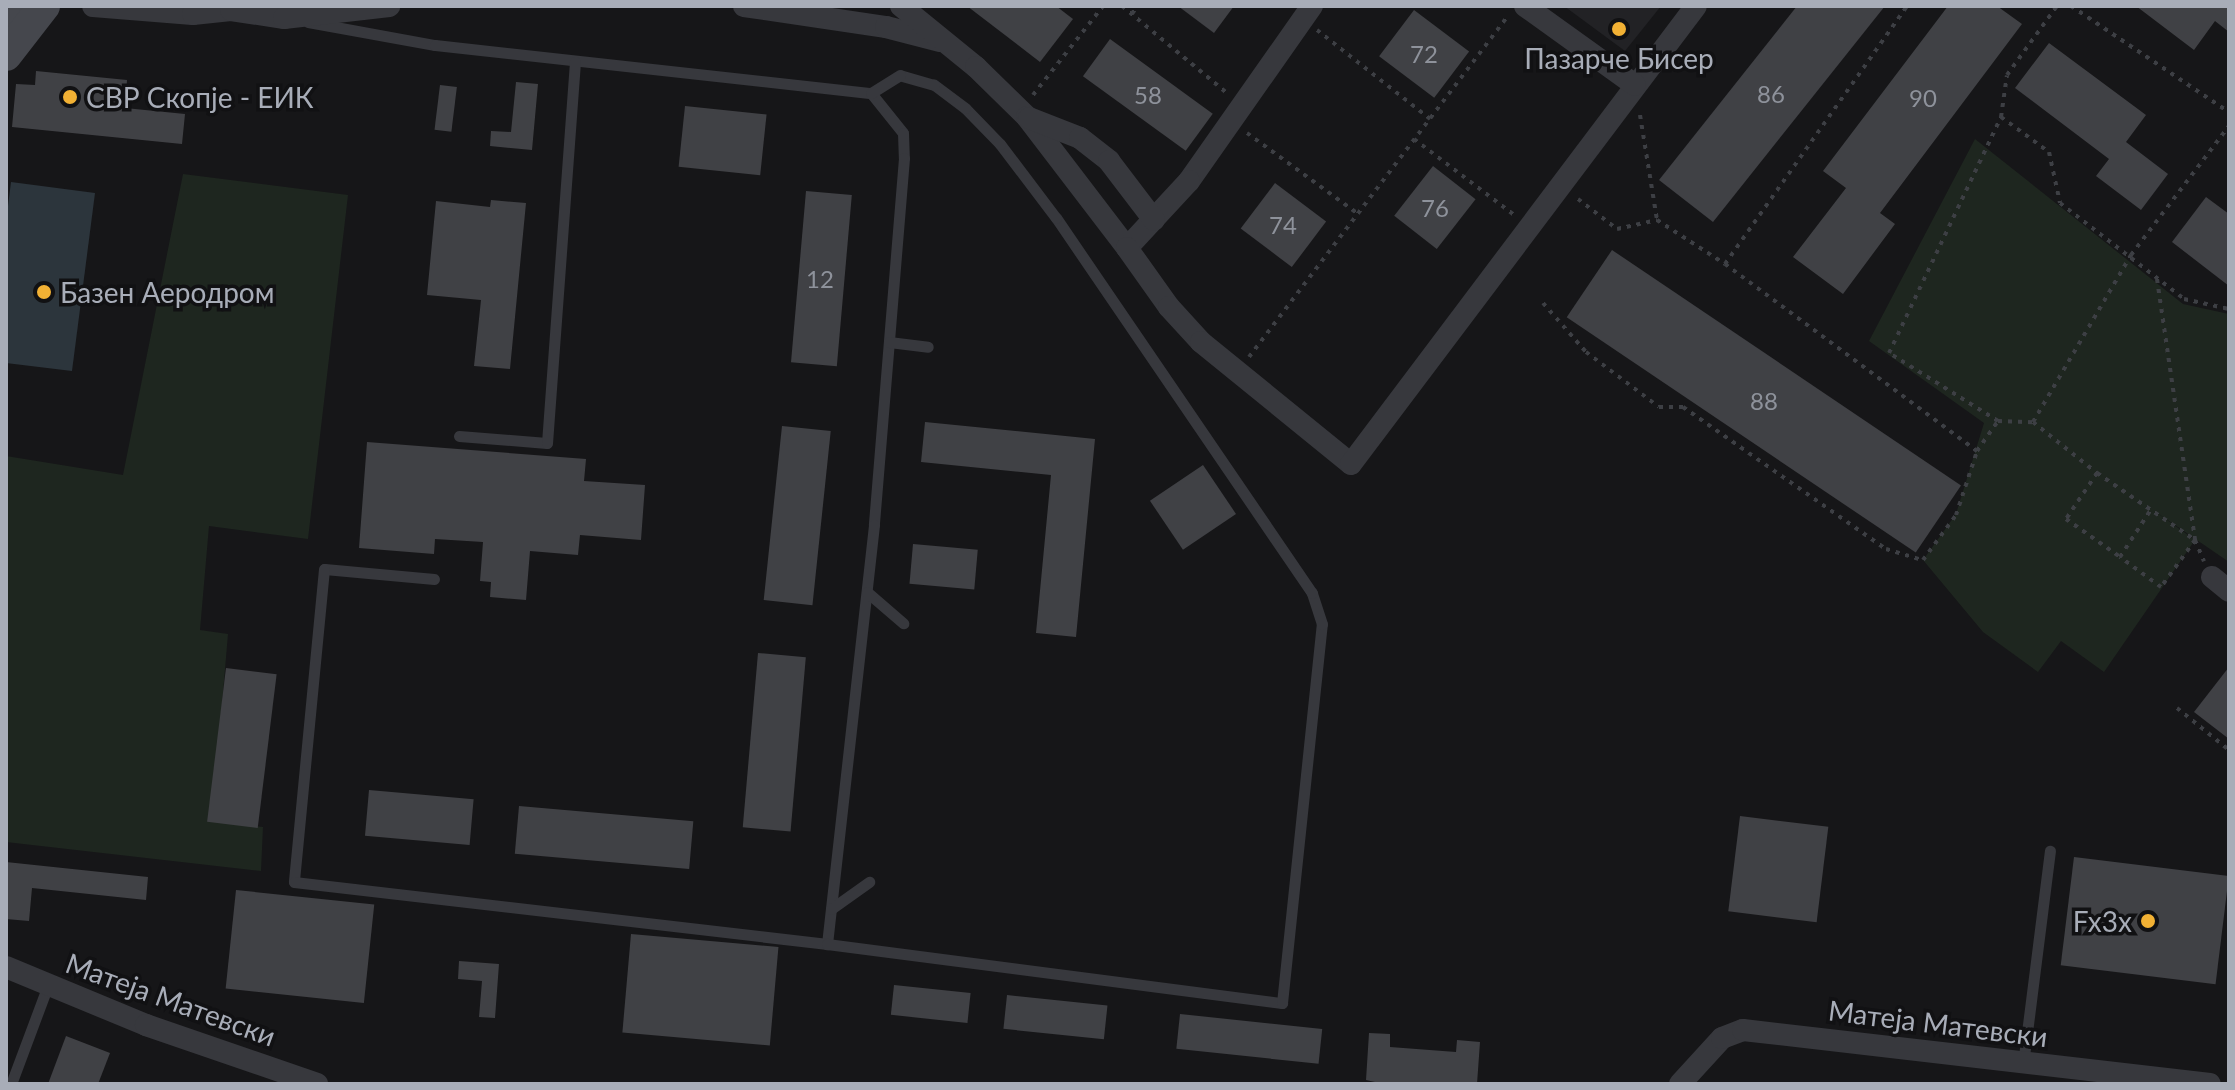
<!DOCTYPE html>
<meta charset="utf-8">
<style>
body{margin:0}
#map{position:relative;width:2235px;height:1090px;overflow:hidden;background:#161618;font-family:Lato,sans-serif}
div>[style]{position:absolute}
[style*='--x']{left:calc(var(--x)*1px);top:calc(var(--y)*1px);width:calc(var(--w)*1px);rotate:calc(var(--a)*1deg)}
.built>*{inset:0;background:#222225}
.green>*{inset:0;background:#1e261f}
.water>*{inset:0;background:#2c353c}
.building>*{inset:0;background:#404145;transform-origin:0 0}
.path>*{height:4px;margin-top:-2px;transform-origin:0;background:repeating-linear-gradient(90deg,#3d3f44 0 4px,transparent 0 10px)}
.lane>*{height:11px;margin:-5.5px;padding:0 5.5px;transform-origin:5.5px;border-radius:5.5px;background:#37383d}
.street>*{height:22px;margin:-11px;padding:0 11px;transform-origin:11px;border-radius:11px;background:#37383d}
.secondary>*{height:32px;margin:-16px;padding:0 16px;transform-origin:16px;border-radius:16px;background:#45474d}
.dots>*{width:22px;height:22px;translate:-50% -50%;box-sizing:border-box;border:4px solid #111113;border-radius:50%}
span{translate:-50% -50%;white-space:nowrap;text-align:center;line-height:1.15;-webkit-text-stroke:7px #111113;paint-order:stroke}
.number-label{font-size:24px;color:#8e929b}
.number-label span{-webkit-text-stroke-width:0}
.poi-label{font-size:28px;color:#a8adb8}
.left{translate:0 -50%;text-align:left}
.right{translate:-100% -50%;text-align:right}
.street-label{font-size:28px;color:#a8adb8}
.frame{position:absolute;inset:0;border:8px solid #a8adb8;pointer-events:none}
</style>
<div id="map">
<div class="built">
<i style="clip-path:polygon(1564px 6px,1661px 6px,1625px 51px)"></i>
</div>
<div class="green">
<i style="clip-path:polygon(1975px 139px,2183px 304px,2229px 314px,2229px 562px,2153px 510px,2195px 540px,2104px 672px,2061px 641px,2038px 672px,1983px 632px,1923px 560px,1956px 514px,1984px 423px,1869px 341px)"></i>
<i style="clip-path:polygon(183px 174px,348px 195px,308px 539px,209px 526px,200px 630px,228px 634px,212px 821px,263px 827px,261px 871px,6px 842px,6px 456px,123px 475px)"></i>
</div>
<div class="water">
<i style="clip-path:polygon(11px 182px,95px 193px,72px 371px,6px 363px,6px 222px)"></i>
</div>
<div class="building">
<i style="clip-path:polygon(967px 6px,1056px 6px,1073px 19px,1040px 62px)"></i>
<i style="clip-path:polygon(1178px 6px,1234px 6px,1214px 33px)"></i>
<i style="clip-path:polygon(1797px 6px,1885px 6px,1713px 222px,1659px 180px)"></i>
<i style="clip-path:polygon(1948px 6px,1997px 6px,2022px 24px,1880px 213px,1895px 224px,1843px 294px,1793px 257px,1846px 188px,1823px 171px)"></i>
<i style="clip-path:polygon(2136px 6px,2229px 6px,2229px 32px,2215px 21px,2194px 50px)"></i>
<i style="left:1414px;top:10px;width:69px;height:58px;rotate:37deg"></i>
<i style="left:1110px;top:39px;width:127px;height:46px;rotate:36deg"></i>
<i style="clip-path:polygon(2049px 43px,2146px 115px,2126px 142px,2168px 174px,2141px 210px,2096px 176px,2109px 159px,2015px 88px)"></i>
<i style="clip-path:polygon(36px 71px,127px 80px,125px 108px,185px 114px,182px 144px,12px 127px,16px 84px,35px 85px)"></i>
<i style="clip-path:polygon(516px 82px,538px 84px,532px 150px,490px 146px,491px 131px,511px 132px)"></i>
<i style="left:440px;top:85px;width:17px;height:45px;rotate:7deg"></i>
<i style="left:685px;top:106px;width:82px;height:61px;rotate:6deg"></i>
<i style="left:1433px;top:166px;width:54px;height:63px;rotate:38deg"></i>
<i style="left:1275px;top:183px;width:64px;height:57px;rotate:37deg"></i>
<i style="left:806px;top:191px;width:46px;height:172px;rotate:5deg"></i>
<i style="clip-path:polygon(2206px 197px,2229px 214px,2229px 286px,2172px 242px)"></i>
<i style="clip-path:polygon(491px 200px,526px 203px,510px 369px,474px 366px,481px 300px,427px 295px,436px 201px,490px 207px)"></i>
<i style="left:1612px;top:250px;width:421px;height:81px;rotate:34deg"></i>
<i style="clip-path:polygon(925px 422px,1095px 439px,1076px 637px,1036px 633px,1051px 475px,921px 462px)"></i>
<i style="left:782px;top:426px;width:49px;height:175px;rotate:6deg"></i>
<i style="clip-path:polygon(367px 442px,586px 459px,584px 481px,645px 485px,641px 540px,580px 535px,578px 555px,530px 551px,526px 600px,490px 597px,491px 582px,480px 581px,483px 542px,435px 539px,434px 554px,359px 548px)"></i>
<i style="left:1203px;top:465px;width:59px;height:64px;rotate:56deg"></i>
<i style="left:913px;top:544px;width:65px;height:40px;rotate:5deg"></i>
<i style="left:758px;top:653px;width:48px;height:175px;rotate:5deg"></i>
<i style="clip-path:polygon(2229px 667px,2229px 739px,2194px 712px)"></i>
<i style="left:226px;top:668px;width:51px;height:155px;rotate:7deg"></i>
<i style="left:369px;top:790px;width:105px;height:46px;rotate:5deg"></i>
<i style="left:519px;top:806px;width:175px;height:48px;rotate:5deg"></i>
<i style="left:1740px;top:816px;width:89px;height:96px;rotate:7deg"></i>
<i style="left:2074px;top:857px;width:156px;height:109px;rotate:7deg"></i>
<i style="clip-path:polygon(6px 862px,148px 877px,146px 900px,32px 888px,29px 921px,6px 919px)"></i>
<i style="left:236px;top:890px;width:139px;height:99px;rotate:6deg"></i>
<i style="left:631px;top:934px;width:148px;height:99px;rotate:5deg"></i>
<i style="clip-path:polygon(459px 961px,499px 964px,495px 1018px,479px 1017px,482px 981px,458px 979px)"></i>
<i style="left:894px;top:985px;width:77px;height:30px;rotate:6deg"></i>
<i style="left:1007px;top:995px;width:101px;height:34px;rotate:6deg"></i>
<i style="left:1180px;top:1014px;width:143px;height:35px;rotate:6deg"></i>
<i style="clip-path:polygon(1369px 1033px,1390px 1034px,1390px 1047px,1456px 1052px,1457px 1040px,1480px 1042px,1477px 1084px,1384px 1084px,1366px 1080px)"></i>
<i style="clip-path:polygon(66px 1036px,110px 1053px,98px 1084px,48px 1084px)"></i>
</div>
<div class="path">
<i style="--x:1122;--y:6;--w:138;--a:39.7"></i>
<i style="--x:2071;--y:6;--w:190;--a:33.9"></i>
<i style="--x:1132;--y:14;--w:9;--a:-58"></i>
<i style="--x:1317;--y:30;--w:144;--a:38.2"></i>
<i style="--x:1033;--y:95;--w:113;--a:-51.8"></i>
<i style="--x:1640;--y:115;--w:106;--a:80.8"></i>
<i style="--x:1657;--y:220;--w:81;--a:32.9"></i>
<i style="--x:1725;--y:264;--w:314;--a:36.6"></i>
<i style="--x:2001;--y:117;--w:59;--a:36.1"></i>
<i style="--x:2049;--y:152;--w:52;--a:77.8"></i>
<i style="--x:2060;--y:203;--w:157;--a:37.7"></i>
<i style="--x:2184;--y:299;--w:46;--a:12.5"></i>
<i style="--x:1247;--y:133;--w:137;--a:36.1"></i>
<i style="--x:1414;--y:139;--w:126;--a:37.2"></i>
<i style="--x:1578;--y:199;--w:49;--a:37.6"></i>
<i style="--x:1617;--y:229;--w:41;--a:-12.7"></i>
<i style="--x:1725;--y:264;--w:316;--a:-54.8"></i>
<i style="--x:2157;--y:279;--w:264;--a:81.7"></i>
<i style="--x:2195;--y:540;--w:23;--a:67"></i>
<i style="--x:1543;--y:303;--w:65;--a:48.7"></i>
<i style="--x:1586;--y:352;--w:91;--a:37"></i>
<i style="--x:1659;--y:407;--w:24;--a:0"></i>
<i style="--x:1683;--y:407;--w:248;--a:35"></i>
<i style="--x:1886;--y:549;--w:39;--a:17"></i>
<i style="--x:1923;--y:560;--w:56;--a:-53.7"></i>
<i style="--x:1956;--y:515;--w:67;--a:-71.8"></i>
<i style="--x:1977;--y:451;--w:37;--a:-55"></i>
<i style="--x:1998;--y:421;--w:128;--a:-148"></i>
<i style="--x:1889;--y:353;--w:261;--a:-64.6"></i>
<i style="--x:2001;--y:117;--w:42;--a:-81.9"></i>
<i style="--x:2007;--y:75;--w:85;--a:-54.1"></i>
<i style="--x:1249;--y:357;--w:427;--a:-52.8"></i>
<i style="--x:1998;--y:421;--w:35;--a:2"></i>
<i style="--x:2033;--y:422;--w:194;--a:-59.6"></i>
<i style="--x:2131;--y:255;--w:162;--a:-52.8"></i>
<i style="--x:2033;--y:422;--w:82;--a:38.6"></i>
<i style="--x:2097;--y:473;--w:119;--a:34.4"></i>
<i style="--x:2195;--y:540;--w:58;--a:125.9"></i>
<i style="--x:2161;--y:587;--w:51;--a:-143.8"></i>
<i style="--x:2097;--y:473;--w:55;--a:124"></i>
<i style="--x:2066;--y:519;--w:66;--a:35.1"></i>
<i style="--x:2120;--y:557;--w:55;--a:-56.9"></i>
<i style="--x:2177;--y:708;--w:67;--a:38.9"></i>
</div>
<div class="lane">
<i style="--x:308;--y:22;--w:129;--a:10.3"></i>
<i style="--x:435;--y:45;--w:439;--a:6.3"></i>
<i style="--x:871;--y:93;--w:51;--a:51.3"></i>
<i style="--x:903;--y:133;--w:25;--a:88"></i>
<i style="--x:904;--y:158;--w:368;--a:94.7"></i>
<i style="--x:874;--y:525;--w:422;--a:96.4"></i>
<i style="--x:889;--y:342;--w:39;--a:7"></i>
<i style="--x:459;--y:436;--w:88;--a:4.5"></i>
<i style="--x:547;--y:443;--w:382;--a:-85.8"></i>
<i style="--x:434;--y:579;--w:110;--a:-174.8"></i>
<i style="--x:324;--y:569;--w:314;--a:95.5"></i>
<i style="--x:294;--y:882;--w:537;--a:6.63"></i>
<i style="--x:827;--y:944;--w:459;--a:7.4"></i>
<i style="--x:1282;--y:1003;--w:381;--a:-84"></i>
<i style="--x:1322;--y:624;--w:33;--a:-108"></i>
<i style="--x:1312;--y:593;--w:454;--a:-124.3"></i>
<i style="--x:1056;--y:218;--w:93;--a:-127.1"></i>
<i style="--x:1000;--y:144;--w:50;--a:-134.2"></i>
<i style="--x:965;--y:108;--w:39;--a:-143"></i>
<i style="--x:934;--y:85;--w:35;--a:-164"></i>
<i style="--x:900;--y:75;--w:34;--a:148"></i>
<i style="--x:867;--y:592;--w:48;--a:40.7"></i>
<i style="--x:831;--y:909;--w:47;--a:-35.4"></i>
<i style="--x:2023;--y:1064;--w:215;--a:-82.8"></i>
<i style="--x:11;--y:1084;--w:106;--a:-69.5"></i>
</div>
<div class="street">
<i style="--x:93;--y:6;--w:100;--a:4.6"></i>
<i style="--x:193;--y:14;--w:38;--a:-6"></i>
<i style="--x:231;--y:10;--w:54;--a:8.6"></i>
<i style="--x:284;--y:18;--w:106;--a:-6.5"></i>
<i style="--x:744;--y:6;--w:144;--a:8.4"></i>
<i style="--x:886;--y:27;--w:56;--a:14.5"></i>
<i style="--x:901;--y:6;--w:97;--a:39.1"></i>
<i style="--x:976;--y:67;--w:71;--a:44.4"></i>
<i style="--x:1027;--y:117;--w:165;--a:52.6"></i>
<i style="--x:1312;--y:6;--w:214;--a:125.1"></i>
<i style="--x:1189;--y:181;--w:91;--a:132.8"></i>
<i style="--x:1127;--y:248;--w:72;--a:54.6"></i>
<i style="--x:1169;--y:307;--w:47;--a:47.6"></i>
<i style="--x:1201;--y:342;--w:193;--a:39.1"></i>
<i style="--x:1351;--y:464;--w:573;--a:-53.01"></i>
<i style="--x:1525;--y:6;--w:135;--a:35.7"></i>
<i style="--x:1029;--y:118;--w:55;--a:21.4"></i>
<i style="--x:1080;--y:138;--w:37;--a:38"></i>
<i style="--x:1109;--y:161;--w:74;--a:52.7"></i>
<i style="--x:2212;--y:577;--w:22;--a:39"></i>
<i style="--x:6;--y:967;--w:152;--a:22.5"></i>
<i style="--x:146;--y:1025;--w:181;--a:19"></i>
<i style="--x:1680;--y:1084;--w:62;--a:-47.6"></i>
<i style="--x:1722;--y:1038;--w:22;--a:-21"></i>
<i style="--x:1743;--y:1030;--w:470;--a:6.6"></i>
</div>
<div class="secondary">
<i style="--x:6;--y:11;--w:7;--a:-45"></i>
<i style="--x:6;--y:55;--w:62;--a:-52.2"></i>
</div>
<div class="dots">
<i style="left:1619px;top:29px;background:#f2b134"></i>
<i style="left:70px;top:97px;background:#f2b134"></i>
<i style="left:44px;top:292px;background:#f2b134"></i>
<i style="left:2148px;top:921px;background:#f2b134"></i>
</div>
<div class="number-label">
<span style="left:1424px;top:54px">72</span>
<span style="left:1771px;top:94px">86</span>
<span style="left:1148px;top:95px">58</span>
<span style="left:1923px;top:98px">90</span>
<span style="left:1435px;top:208px">76</span>
<span style="left:1283px;top:225px">74</span>
<span style="left:820px;top:279px">12</span>
<span style="left:1764px;top:401px">88</span>
</div>
<div class="poi-label">
<span style="left:1619px;top:58px">Пазарче Бисер</span>
<span class="left" style="left:86px;top:97px">СВР Скопје - ЕИК</span>
<span class="left" style="left:60px;top:292px">Базен Аеродром</span>
<span class="right" style="left:2132px;top:921px">Fx3x</span>
</div>
<div class="street-label">
<span style="left:171px;top:999px;rotate:20deg">Матеја Матевски</span>
<span style="left:1938px;top:1023px;rotate:7deg">Матеја Матевски</span>
</div>
<div class="frame"></div>
</div>
